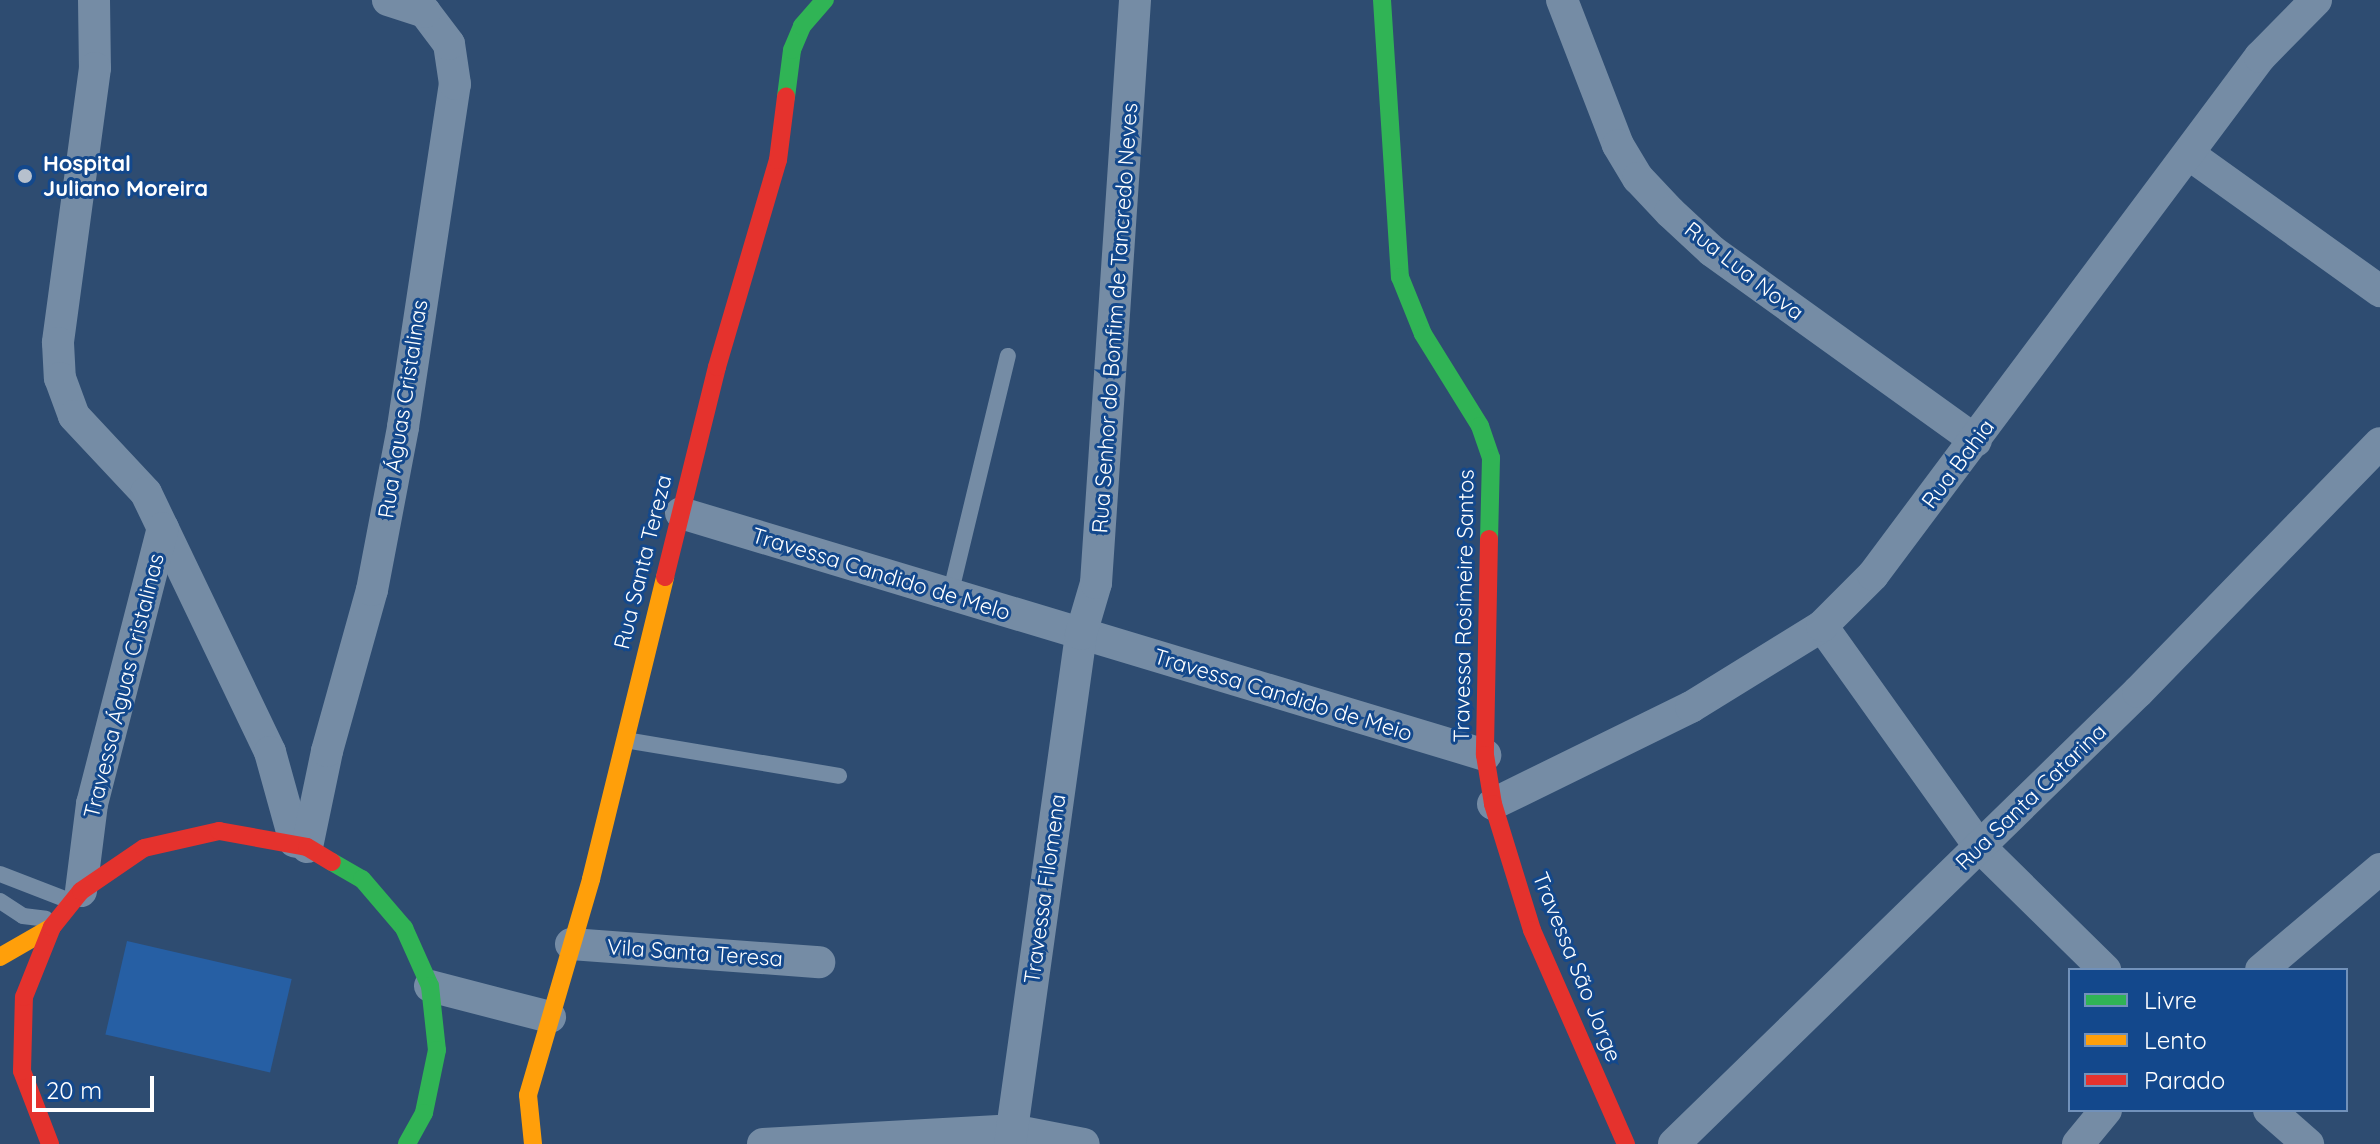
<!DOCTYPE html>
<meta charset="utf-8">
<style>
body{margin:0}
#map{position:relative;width:2380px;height:1144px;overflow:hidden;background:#2e4c71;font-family:Quicksand,sans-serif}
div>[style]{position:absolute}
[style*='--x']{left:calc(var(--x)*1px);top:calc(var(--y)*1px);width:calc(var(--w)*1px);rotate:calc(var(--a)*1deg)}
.green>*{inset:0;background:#265fa4;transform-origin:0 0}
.lane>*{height:16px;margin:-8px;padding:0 8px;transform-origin:8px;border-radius:8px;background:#758ca5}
.street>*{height:32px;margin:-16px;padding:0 16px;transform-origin:16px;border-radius:16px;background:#758ca5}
.fast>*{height:18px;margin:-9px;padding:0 9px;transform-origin:9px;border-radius:9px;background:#30b455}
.slow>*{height:18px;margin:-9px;padding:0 9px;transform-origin:9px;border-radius:9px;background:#ff9f0a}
.jam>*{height:18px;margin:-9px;padding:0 9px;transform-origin:9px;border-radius:9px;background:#e5322d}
.dots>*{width:22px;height:22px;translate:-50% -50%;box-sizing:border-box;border:4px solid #13488c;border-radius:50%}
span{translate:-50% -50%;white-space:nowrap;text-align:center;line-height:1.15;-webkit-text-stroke:6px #13488c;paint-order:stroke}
.poi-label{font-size:22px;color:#fff;font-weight:700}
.left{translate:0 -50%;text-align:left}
.street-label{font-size:22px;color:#fff}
.legend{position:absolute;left:2068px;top:968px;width:280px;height:144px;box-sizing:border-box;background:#13488c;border:2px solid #7191ba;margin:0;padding:10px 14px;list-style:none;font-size:24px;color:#fff}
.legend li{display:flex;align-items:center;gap:16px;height:40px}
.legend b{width:40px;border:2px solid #7191ba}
.scale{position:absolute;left:32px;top:1076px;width:122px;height:36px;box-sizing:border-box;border:4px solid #fff;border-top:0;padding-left:10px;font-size:24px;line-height:28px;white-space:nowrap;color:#fff;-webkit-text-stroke:6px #13488c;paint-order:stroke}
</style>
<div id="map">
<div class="green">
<i style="left:127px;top:941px;width:169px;height:96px;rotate:13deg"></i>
</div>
<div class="lane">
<i style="--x:950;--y:595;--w:246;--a:-76.4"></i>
<i style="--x:625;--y:740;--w:217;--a:9.5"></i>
<i style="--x:0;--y:874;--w:75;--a:21.1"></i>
<i style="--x:0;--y:901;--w:27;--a:33"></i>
<i style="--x:23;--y:916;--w:23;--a:7"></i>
</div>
<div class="street">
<i style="--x:94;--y:0;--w:68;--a:89.2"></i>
<i style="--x:95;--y:68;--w:277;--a:97.7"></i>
<i style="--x:58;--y:343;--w:35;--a:87"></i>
<i style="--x:60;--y:378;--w:40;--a:69.8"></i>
<i style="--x:74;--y:416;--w:105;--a:46.9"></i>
<i style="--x:146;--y:493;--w:287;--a:64.4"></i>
<i style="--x:270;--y:752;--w:93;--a:74.5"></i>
<i style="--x:1562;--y:0;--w:155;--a:68.9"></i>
<i style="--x:1618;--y:145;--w:39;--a:59"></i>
<i style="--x:1638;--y:178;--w:47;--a:46.7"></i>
<i style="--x:1670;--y:212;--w:57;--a:42.9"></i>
<i style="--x:1712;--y:251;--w:325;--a:35.7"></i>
<i style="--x:2190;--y:155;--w:234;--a:35.6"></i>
<i style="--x:681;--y:513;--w:840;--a:16.75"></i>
<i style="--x:1822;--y:626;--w:270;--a:54.5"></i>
<i style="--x:1979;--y:846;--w:177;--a:44.5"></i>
<i style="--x:1493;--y:804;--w:220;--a:-26.1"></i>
<i style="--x:1691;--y:707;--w:154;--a:-31.7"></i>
<i style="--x:1822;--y:626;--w:72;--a:-45"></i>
<i style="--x:1873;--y:575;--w:647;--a:-53.24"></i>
<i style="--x:2260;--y:57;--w:80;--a:-45.5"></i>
<i style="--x:307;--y:847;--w:98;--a:-78.2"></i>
<i style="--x:327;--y:751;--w:167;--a:-74.4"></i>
<i style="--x:372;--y:590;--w:166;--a:-79.2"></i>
<i style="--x:403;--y:427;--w:347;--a:-81.4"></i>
<i style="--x:455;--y:84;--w:40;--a:-98.5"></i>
<i style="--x:449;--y:44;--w:40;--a:-127"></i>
<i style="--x:425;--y:12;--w:39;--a:-162"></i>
<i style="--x:81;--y:891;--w:88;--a:-82.8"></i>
<i style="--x:92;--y:804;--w:285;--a:-75.6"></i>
<i style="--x:571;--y:944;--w:249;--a:4.2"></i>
<i style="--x:2261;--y:970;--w:156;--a:-40.3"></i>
<i style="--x:430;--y:986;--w:124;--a:14.5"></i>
<i style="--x:2269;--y:1110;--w:52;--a:41.1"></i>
<i style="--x:763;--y:1144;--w:249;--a:-3.2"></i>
<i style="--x:1012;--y:1130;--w:73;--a:11"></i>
<i style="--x:1010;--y:1144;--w:515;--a:-82.07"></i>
<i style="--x:1081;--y:634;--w:53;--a:-73.6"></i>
<i style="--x:1096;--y:583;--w:584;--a:-86.17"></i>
<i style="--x:1674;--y:1144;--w:648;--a:-44.25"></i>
<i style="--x:2138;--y:692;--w:347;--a:-45.8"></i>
<i style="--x:2078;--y:1144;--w:44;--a:-50.5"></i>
</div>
<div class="fast">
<i style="--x:1382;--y:0;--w:278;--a:86.3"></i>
<i style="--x:1400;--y:277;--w:61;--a:68"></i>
<i style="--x:1423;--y:334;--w:108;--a:58.2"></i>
<i style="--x:1480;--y:426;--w:34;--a:71"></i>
<i style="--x:1491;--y:458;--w:81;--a:91.4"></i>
<i style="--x:786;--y:97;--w:47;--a:-82.7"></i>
<i style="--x:792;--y:50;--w:26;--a:-67"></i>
<i style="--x:802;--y:26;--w:35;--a:-49"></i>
<i style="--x:332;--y:862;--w:34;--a:30"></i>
<i style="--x:362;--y:879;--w:65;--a:49.4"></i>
<i style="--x:404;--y:928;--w:64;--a:65.9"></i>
<i style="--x:430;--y:986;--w:64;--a:83.8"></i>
<i style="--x:437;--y:1050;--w:64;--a:101.7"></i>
<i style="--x:424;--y:1113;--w:35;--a:119"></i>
</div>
<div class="slow">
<i style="--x:0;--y:957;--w:60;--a:-30"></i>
<i style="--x:533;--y:1144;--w:49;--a:-95.8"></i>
<i style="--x:528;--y:1095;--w:225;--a:-73.7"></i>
<i style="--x:591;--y:879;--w:311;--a:-76.2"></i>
</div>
<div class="jam">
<i style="--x:1489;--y:539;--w:216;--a:91.1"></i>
<i style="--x:1485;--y:755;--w:50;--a:80.7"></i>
<i style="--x:1493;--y:804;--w:132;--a:72.8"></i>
<i style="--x:1532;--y:930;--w:234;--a:66.3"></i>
<i style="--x:665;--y:577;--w:216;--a:-76.1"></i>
<i style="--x:717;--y:367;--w:216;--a:-73.6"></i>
<i style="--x:778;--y:160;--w:64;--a:-82.8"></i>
<i style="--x:50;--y:1144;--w:78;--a:-111"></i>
<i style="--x:22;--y:1071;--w:74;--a:-88.5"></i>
<i style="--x:24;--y:997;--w:75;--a:-68.2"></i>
<i style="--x:52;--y:927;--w:46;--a:-51.1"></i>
<i style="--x:81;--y:891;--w:76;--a:-34.3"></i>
<i style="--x:144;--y:848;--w:77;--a:-12.8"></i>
<i style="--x:219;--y:831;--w:89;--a:10.3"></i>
<i style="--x:307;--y:847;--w:29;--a:31"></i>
</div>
<div class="dots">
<i style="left:25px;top:176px;background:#b6c0cd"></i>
</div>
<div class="poi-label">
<span class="left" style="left:43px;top:176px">Hospital<br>Juliano Moreira</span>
</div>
<div class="street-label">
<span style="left:1744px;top:271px;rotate:38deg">Rua Lua Nova</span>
<span style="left:1115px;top:318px;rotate:-86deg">Rua Senhor do Bonfim de Tancredo Neves</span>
<span style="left:403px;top:409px;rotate:-81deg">Rua Águas Cristalinas</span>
<span style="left:1958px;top:464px;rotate:-53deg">Rua Bahia</span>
<span style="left:643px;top:562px;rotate:-76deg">Rua Santa Tereza</span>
<span style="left:881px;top:574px;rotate:17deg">Travessa Candido de Melo</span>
<span style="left:1464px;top:606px;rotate:-89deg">Travessa Rosimeire Santos</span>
<span style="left:124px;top:686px;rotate:-76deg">Travessa Águas Cristalinas</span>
<span style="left:1283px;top:695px;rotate:17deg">Travessa Candido de Meio</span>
<span style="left:2031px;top:797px;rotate:-44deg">Rua Santa Catarina</span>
<span style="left:1045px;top:889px;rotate:-82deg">Travessa Filomena</span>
<span style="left:695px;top:953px;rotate:4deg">Vila Santa Teresa</span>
<span style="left:1577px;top:967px;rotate:68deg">Travessa São Jorge</span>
</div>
<ul class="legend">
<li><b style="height:10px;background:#30b455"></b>Livre</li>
<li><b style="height:10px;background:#ff9f0a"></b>Lento</li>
<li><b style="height:10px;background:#e5322d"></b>Parado</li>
</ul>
<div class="scale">20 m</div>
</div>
